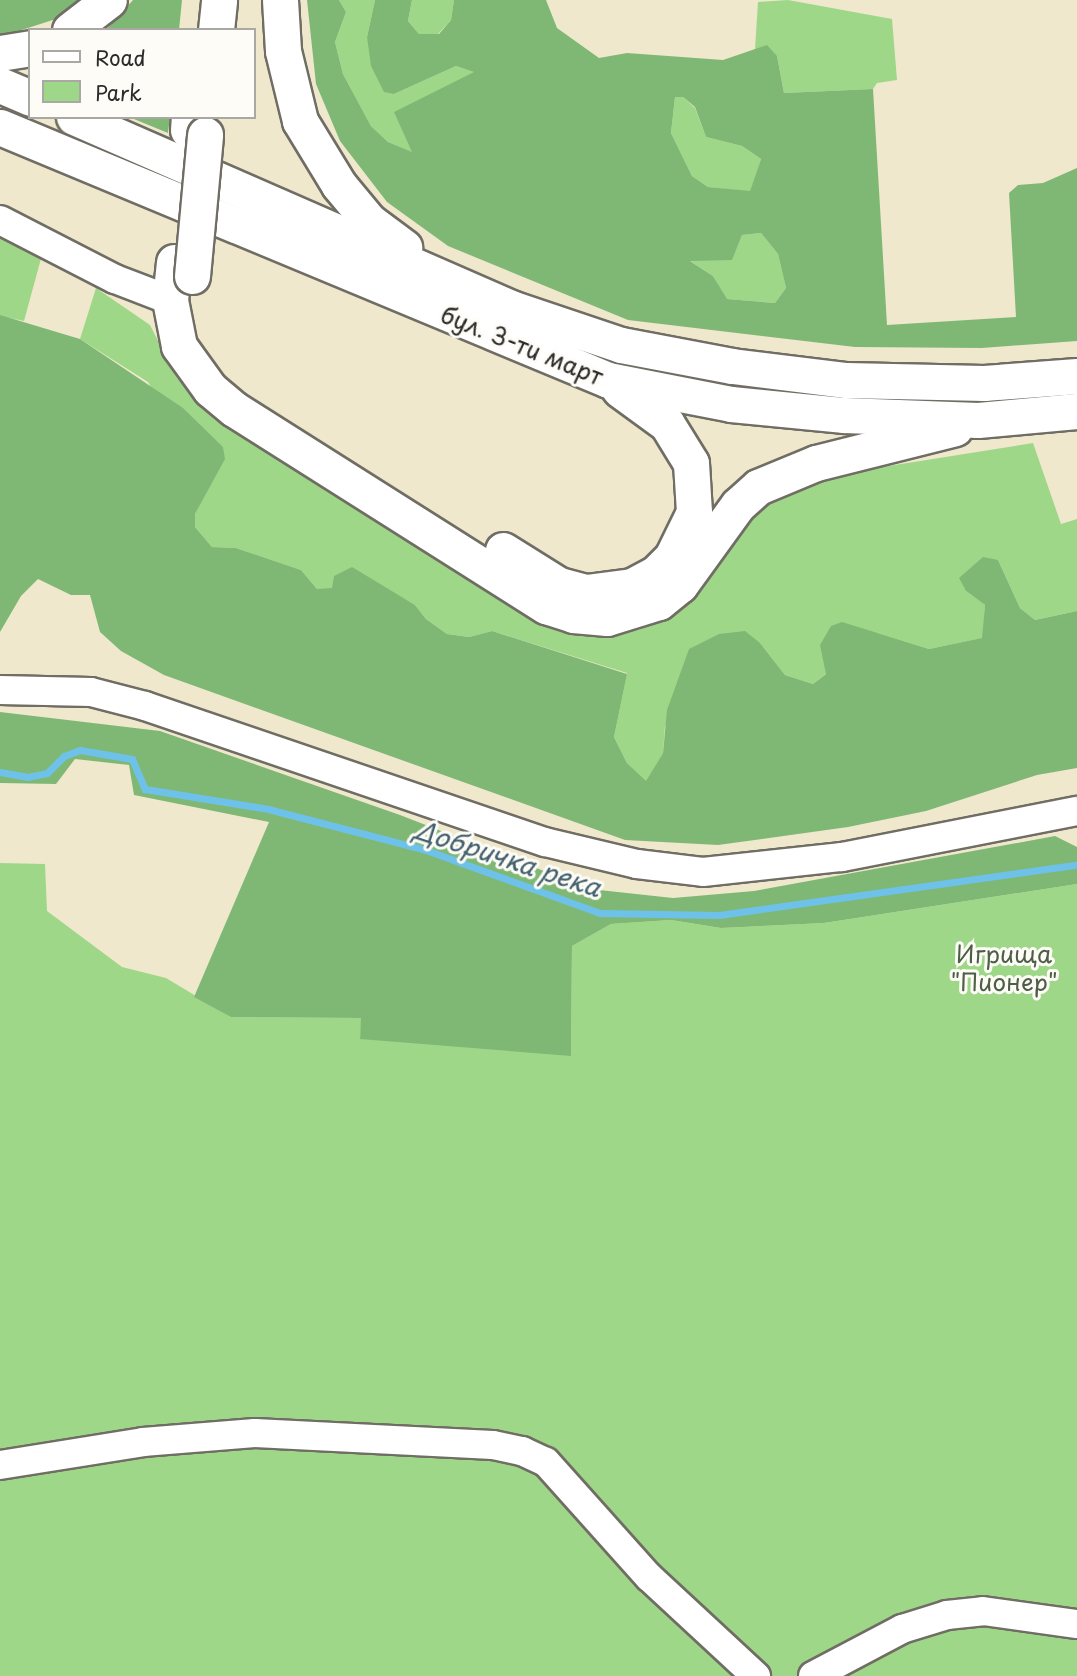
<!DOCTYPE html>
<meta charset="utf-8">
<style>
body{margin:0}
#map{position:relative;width:1077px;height:1676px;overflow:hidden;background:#efe8cd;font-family:"Playpen Sans",sans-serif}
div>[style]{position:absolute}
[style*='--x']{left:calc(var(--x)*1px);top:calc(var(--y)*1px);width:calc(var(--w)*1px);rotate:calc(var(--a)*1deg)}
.green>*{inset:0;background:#9fd789}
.forest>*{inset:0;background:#7fb875}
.stream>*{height:7px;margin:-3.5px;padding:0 3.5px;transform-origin:3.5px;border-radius:3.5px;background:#6ec2ea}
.roads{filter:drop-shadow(2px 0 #706d64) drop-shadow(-2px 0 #706d64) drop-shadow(0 2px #706d64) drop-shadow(0 -2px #706d64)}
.minor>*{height:28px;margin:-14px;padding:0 14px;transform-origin:14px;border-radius:14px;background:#fff}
.major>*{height:35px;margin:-17.5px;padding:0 17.5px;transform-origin:17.5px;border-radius:17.5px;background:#fff}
.bridges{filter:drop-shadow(2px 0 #706d64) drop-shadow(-2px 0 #706d64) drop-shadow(0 2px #706d64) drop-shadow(0 -2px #706d64)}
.major-bridge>*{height:35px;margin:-17.5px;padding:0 17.5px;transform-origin:17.5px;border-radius:17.5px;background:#fff}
span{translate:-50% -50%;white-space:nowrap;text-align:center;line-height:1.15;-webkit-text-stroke:6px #fdfcf7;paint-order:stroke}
.street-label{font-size:24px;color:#2b2b2b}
.park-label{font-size:24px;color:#4e5f47}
.water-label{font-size:26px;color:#42606e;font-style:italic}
.legend{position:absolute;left:28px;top:28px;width:228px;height:91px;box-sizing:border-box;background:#fdfcf7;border:2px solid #a9a8a5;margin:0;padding:9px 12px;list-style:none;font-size:21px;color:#2b2b2b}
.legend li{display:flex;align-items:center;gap:14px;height:35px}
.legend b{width:35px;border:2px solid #a9a8a5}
</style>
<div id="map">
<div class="green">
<i style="clip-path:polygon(339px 0,375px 0,367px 37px,394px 94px,456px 66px,475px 72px,413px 153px,388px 142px,371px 126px,343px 74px,335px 42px,346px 12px)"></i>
<i style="clip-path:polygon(412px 0,454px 0,451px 20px,438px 34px,419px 34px,408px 21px)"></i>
<i style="clip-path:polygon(788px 0,892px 19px,897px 80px,877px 83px,873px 89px,784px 93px,777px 56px,755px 49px,758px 2px)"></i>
<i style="clip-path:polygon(675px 97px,683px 97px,695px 108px,706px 137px,742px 146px,761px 159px,750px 192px,708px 187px,692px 176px,671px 133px)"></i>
<i style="clip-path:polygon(0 233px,42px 255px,24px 321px,0 316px)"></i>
<i style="clip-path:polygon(761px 233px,778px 254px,786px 288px,775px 303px,726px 299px,713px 276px,689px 260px,731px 260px,742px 235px)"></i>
<i style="clip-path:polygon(96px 288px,150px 325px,177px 378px,201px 403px,606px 635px,639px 630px,670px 617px,703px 589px,748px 517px,766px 500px,819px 477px,1033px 443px,1061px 524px,1077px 519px,1077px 611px,1035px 620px,1020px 608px,998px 560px,966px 591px,985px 605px,983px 638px,929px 649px,877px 633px,813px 684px,785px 675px,760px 643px,665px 726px,663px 753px,646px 782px,627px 763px,614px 737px,627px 673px,492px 631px,469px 637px,447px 634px,426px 619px,415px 605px,388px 590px,317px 589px,301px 570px,236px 548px,212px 547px,195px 527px,195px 514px,208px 487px,148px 382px,80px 339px)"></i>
<i style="clip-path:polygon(0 863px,45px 864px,47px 911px,122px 967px,166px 978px,231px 1017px,362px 1018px,360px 1038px,571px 1055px,572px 946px,611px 924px,671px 920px,721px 928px,824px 923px,1077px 884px,1077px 1676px,0 1676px)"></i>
</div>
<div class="forest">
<i style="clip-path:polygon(0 0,90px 0,62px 17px,0 37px)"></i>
<i style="clip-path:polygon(133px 0,182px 0,179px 30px,106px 30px)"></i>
<i style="clip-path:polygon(evenodd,307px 0,339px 0,346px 12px,335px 42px,343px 74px,371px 126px,388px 142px,412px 152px,394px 112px,474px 72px,456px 66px,394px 94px,384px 92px,371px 66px,367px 37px,375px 0,412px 0,408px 21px,419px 34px,439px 34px,451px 20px,454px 0,546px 0,557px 28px,599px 58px,627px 53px,723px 60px,767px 45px,777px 56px,784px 93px,873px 89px,887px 325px,1016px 317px,1009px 193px,1018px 185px,1043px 183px,1077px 168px,1077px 341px,982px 348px,855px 347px,628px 320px,448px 246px,387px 202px,340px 141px,316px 84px,307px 0,675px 97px,683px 97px,695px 107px,706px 137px,742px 146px,761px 159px,750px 191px,708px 187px,692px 176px,671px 133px,675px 97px,307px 0,761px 233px,778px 254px,786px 288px,775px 303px,727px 299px,713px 276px,690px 261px,732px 260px,742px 235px,761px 233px)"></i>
<i style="clip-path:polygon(129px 117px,170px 117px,168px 133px)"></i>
<i style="clip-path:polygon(0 315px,80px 339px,183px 408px,223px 447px,225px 459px,195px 514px,195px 527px,212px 547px,236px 548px,301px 570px,317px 589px,332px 588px,334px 576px,352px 567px,415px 605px,426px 619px,447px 634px,469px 637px,492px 631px,627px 674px,614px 737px,627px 763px,646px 781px,663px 753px,667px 710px,689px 649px,719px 634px,745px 631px,760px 643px,785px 675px,813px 684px,826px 674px,820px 645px,831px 626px,842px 622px,929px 649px,982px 638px,985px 605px,966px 591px,959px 578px,983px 557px,998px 560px,1020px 608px,1035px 620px,1077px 611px,1077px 768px,1037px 775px,926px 811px,848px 827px,718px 845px,625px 840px,164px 675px,121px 651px,100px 632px,90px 595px,71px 595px,38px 579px,21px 596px,0 632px)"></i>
<i style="clip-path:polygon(0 712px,160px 731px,400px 815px,590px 889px,673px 898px,754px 891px,1055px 836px,1077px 847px,1077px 884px,824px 923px,721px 928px,671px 920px,611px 924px,572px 946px,571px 1056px,360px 1039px,361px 1018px,231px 1017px,194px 997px,269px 822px,134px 795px,129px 765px,75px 759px,56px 784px,0 783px)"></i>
</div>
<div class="stream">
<i style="--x:0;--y:772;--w:27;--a:10"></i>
<i style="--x:27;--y:777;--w:20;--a:-11"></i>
<i style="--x:47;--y:773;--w:24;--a:-45"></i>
<i style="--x:64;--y:756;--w:17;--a:-21"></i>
<i style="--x:80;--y:750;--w:53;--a:9.8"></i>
<i style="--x:132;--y:759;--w:33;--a:67"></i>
<i style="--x:145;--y:789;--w:125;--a:9.2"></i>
<i style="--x:268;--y:809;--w:163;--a:14.5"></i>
<i style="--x:426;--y:850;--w:185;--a:19.9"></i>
<i style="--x:600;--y:913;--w:119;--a:1"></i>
<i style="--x:719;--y:915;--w:361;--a:-8"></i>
</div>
<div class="roads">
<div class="minor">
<i style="--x:0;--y:220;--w:129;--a:27.2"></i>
<i style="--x:115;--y:279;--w:59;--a:20.9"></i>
<i style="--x:0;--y:690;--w:91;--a:1.3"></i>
<i style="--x:91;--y:692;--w:56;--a:14.5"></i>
<i style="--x:145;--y:706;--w:422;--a:18.8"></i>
<i style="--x:545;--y:842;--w:95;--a:13.4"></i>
<i style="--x:637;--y:864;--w:66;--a:6.9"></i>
<i style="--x:703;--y:872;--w:140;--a:-6.2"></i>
<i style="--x:842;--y:857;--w:239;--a:-11.1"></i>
<i style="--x:0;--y:1465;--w:145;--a:-9.1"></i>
<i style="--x:143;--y:1442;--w:112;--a:-4.6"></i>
<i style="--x:255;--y:1433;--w:238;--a:2.9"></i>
<i style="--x:493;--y:1445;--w:30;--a:12"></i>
<i style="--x:522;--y:1451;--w:26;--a:25"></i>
<i style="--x:546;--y:1462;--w:154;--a:48.2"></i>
<i style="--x:649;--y:1577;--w:146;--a:42.8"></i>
<i style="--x:813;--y:1676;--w:101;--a:-27.8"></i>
<i style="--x:902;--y:1629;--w:47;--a:-17.3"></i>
<i style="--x:947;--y:1615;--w:36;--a:-6"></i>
<i style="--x:983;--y:1611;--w:95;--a:7.9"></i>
</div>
<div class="major">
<i style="--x:280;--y:0;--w:51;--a:86.6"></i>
<i style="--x:283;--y:51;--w:72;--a:76.3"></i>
<i style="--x:300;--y:121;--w:75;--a:58.6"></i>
<i style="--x:339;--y:185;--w:47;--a:50.2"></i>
<i style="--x:369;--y:221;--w:44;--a:36.6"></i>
<i style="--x:70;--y:30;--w:49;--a:-37.6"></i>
<i style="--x:216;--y:30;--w:30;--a:-84"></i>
<i style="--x:0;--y:53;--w:30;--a:-9"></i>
<i style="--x:0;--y:85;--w:33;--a:23"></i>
<i style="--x:74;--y:117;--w:477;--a:23.6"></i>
<i style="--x:511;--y:308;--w:116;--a:18.6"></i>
<i style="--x:621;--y:345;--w:113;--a:10.7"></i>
<i style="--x:732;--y:366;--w:115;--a:7"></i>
<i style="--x:846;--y:380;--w:138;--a:1.2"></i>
<i style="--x:984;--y:383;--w:93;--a:-4.3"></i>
<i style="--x:0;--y:127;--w:659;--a:22.59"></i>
<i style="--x:608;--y:380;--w:125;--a:11"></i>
<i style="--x:731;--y:404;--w:114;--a:5.6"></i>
<i style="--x:844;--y:415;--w:134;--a:2.1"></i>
<i style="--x:978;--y:420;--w:99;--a:-5.2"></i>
<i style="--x:188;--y:130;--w:13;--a:-86"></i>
<i style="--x:174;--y:262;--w:38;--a:96"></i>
<i style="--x:170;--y:300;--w:47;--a:78.9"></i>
<i style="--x:179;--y:346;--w:53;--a:54.2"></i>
<i style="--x:210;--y:389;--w:31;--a:40"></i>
<i style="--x:234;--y:409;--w:369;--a:32.3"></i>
<i style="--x:546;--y:606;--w:28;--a:18"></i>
<i style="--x:573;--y:615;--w:34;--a:5"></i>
<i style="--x:607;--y:618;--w:54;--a:-17.1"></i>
<i style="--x:659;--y:602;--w:27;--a:-39"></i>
<i style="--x:680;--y:585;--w:99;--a:-54.1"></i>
<i style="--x:738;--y:505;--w:27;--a:-42"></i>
<i style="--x:758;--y:487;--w:63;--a:-22.5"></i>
<i style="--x:816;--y:463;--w:143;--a:-14.1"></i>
<i style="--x:503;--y:550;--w:66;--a:32"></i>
<i style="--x:559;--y:585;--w:28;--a:15"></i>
<i style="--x:586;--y:592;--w:46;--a:-7.4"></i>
<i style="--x:632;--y:586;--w:26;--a:-28"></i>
<i style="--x:655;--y:574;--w:24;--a:-45"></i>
<i style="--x:672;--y:557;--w:50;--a:-63.9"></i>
<i style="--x:694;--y:512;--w:49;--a:-93.5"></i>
<i style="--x:691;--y:463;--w:46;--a:-121.6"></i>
<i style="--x:667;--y:424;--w:59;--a:-143.9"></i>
</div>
</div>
<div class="bridges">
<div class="major-bridge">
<i style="--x:192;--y:276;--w:142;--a:-84.7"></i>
</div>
</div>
<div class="street-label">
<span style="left:522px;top:345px;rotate:22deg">бул. 3-ти март</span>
</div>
<div class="park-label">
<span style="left:1004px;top:968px">Игрища<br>"Пионер"</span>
</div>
<div class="water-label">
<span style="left:508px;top:858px;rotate:18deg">Добричка река</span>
</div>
<ul class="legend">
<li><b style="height:9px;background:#fff"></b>Road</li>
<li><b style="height:19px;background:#9fd789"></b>Park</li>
</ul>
</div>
